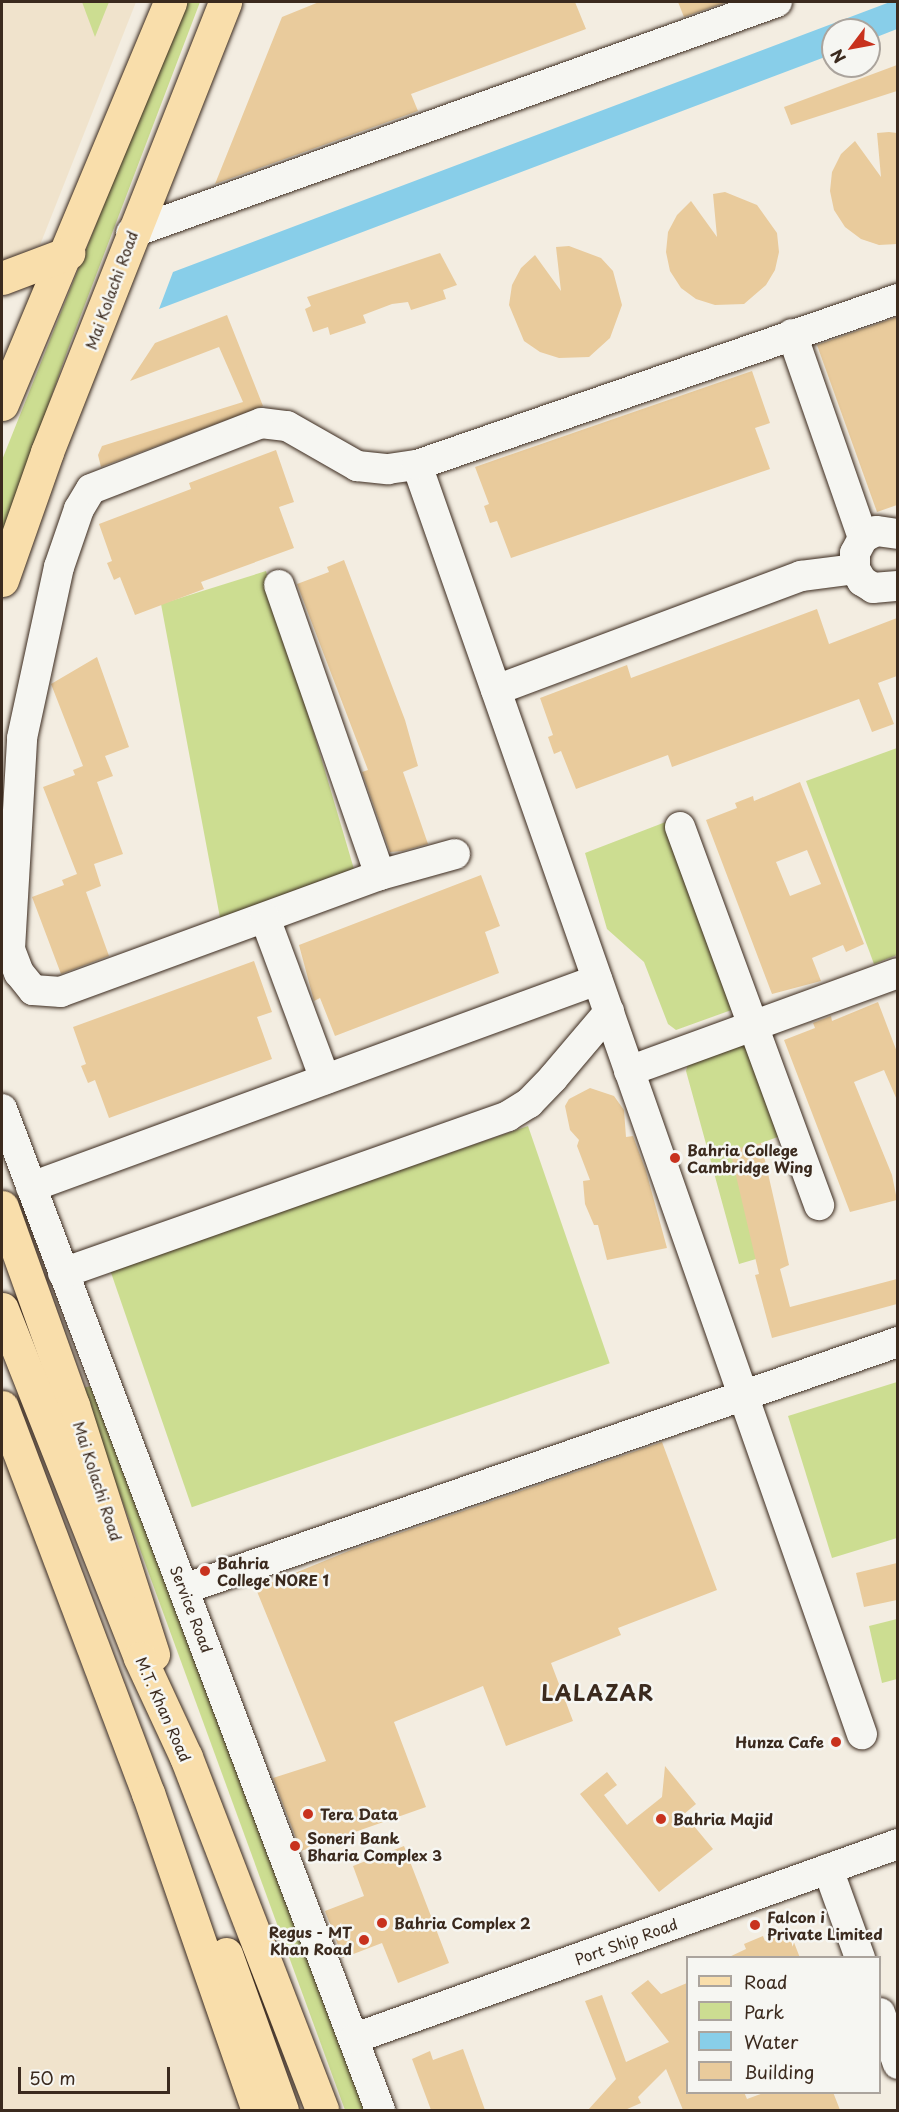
<!DOCTYPE html>
<html>
<head>
<meta charset="utf-8">
<style>
	body { margin:0 }
	#map { position:relative; width:899px; height:2112px; overflow:hidden; background:#f3ede1; font-family:"Playpen Sans",sans-serif }
	div>[style] { position:absolute }
	[style*='--x'] { left:calc(var(--x)*1px); top:calc(var(--y)*1px); width:calc(var(--w)*1px); rotate:calc(var(--a)*1deg) }
	.built>* { inset:0; background:#f0e3cc }
	.green>* { inset:0; background:#ccdd91; transform-origin:0 0 }
	.water>* { inset:0; background:#88cee9 }
	.building>* { inset:0; background:#e9cb9c }
	.roads { filter:drop-shadow(0 0 2px #3b2a1e) drop-shadow(0 0 2px #3b2a1e) }
	.minor>* { height:30px; margin:-15px; padding:0 15px; transform-origin:15px; border-radius:15px; background:#f6f6f2 }
	.major>* { height:33px; margin:-16.5px; padding:0 16.5px; transform-origin:16.5px; border-radius:16.5px; background:#f9deab }
	.highway>* { height:33px; margin:-16.5px; padding:0 16.5px; transform-origin:16.5px; border-radius:16.5px; background:#f9deab }
	.dots>* { width:16px; height:16px; translate:-50% -50%; box-sizing:border-box; border:3px solid #f6f6f2; border-radius:50% }
	span { translate:-50% -50%; white-space:nowrap; text-align:center; line-height:1.15; -webkit-text-stroke:5px #f6f6f2; paint-order:stroke }
	.street-label { font-size:15px; color:#3b2a1e }
	.poi-label { font-size:15px; color:#3b2a1e; font-weight:700 }
	.left { translate:0 -50%; text-align:left }
	.right { translate:-100% -50%; text-align:right }
	.district-label { font-size:21px; color:#3b2a1e; font-weight:700; letter-spacing:1.5px }
	.frame { position:absolute; inset:0; border:3px solid #3b2a1e; pointer-events:none }
	.legend { position:absolute; left:686px; top:1956px; width:195px; height:138px; box-sizing:border-box; background:#f6f6f2; border:2px solid #aba49d; margin:0; padding:8px 10px; list-style:none; font-size:18px; color:#3b2a1e }
	.legend li { display:flex; align-items:center; gap:12px; height:30px }
	.legend b { width:30px; border:2px solid #aba49d }
	.north { position:absolute; left:821px; top:18px; width:60px; height:60px; box-sizing:border-box; background:#f6f6f2; border:2px solid #aba49d; border-radius:50%; rotate:238deg; font-size:16px; font-weight:700; line-height:24px; text-align:center; color:#3b2a1e }
	.north::after { content:''; display:block; margin:auto; width:21px; height:27px; background:#c8321e; clip-path:polygon(50% 0,100% 100%,50% 72%,0 100%) }
	.scale { position:absolute; left:18px; top:2067px; width:152px; height:27px; box-sizing:border-box; border:3px solid #3b2a1e; border-top:0; padding-left:8px; font-size:18px; line-height:21px; white-space:nowrap; color:#3b2a1e; -webkit-text-stroke:4px #f6f6f2; paint-order:stroke }
</style>
</head>
<body>
<div id="map">
	<div class="built">
		<i style="clip-path:polygon(2px 2px,136px 2px,40px 245px,2px 261px)"></i>
		<i style="clip-path:polygon(2px 1453px,144px 1835px,241px 2110px,2px 2110px)"></i>
	</div>
	<div class="green">
		<i style="clip-path:polygon(82px 2px,109px 2px,95px 37px)"></i>
		<i style="clip-path:polygon(185px 2px,200px 2px,68px 349px,2px 538px,2px 460px)"></i>
		<i style="clip-path:polygon(266px 571px,356px 876px,221px 923px,161px 604px)"></i>
		<i style="clip-path:polygon(897px 748px,897px 955px,874px 964px,806px 781px)"></i>
		<i style="clip-path:polygon(676px 818px,737px 1008px,676px 1030px,668px 1024px,644px 962px,607px 929px,585px 853px)"></i>
		<i style="clip-path:polygon(744px 1036px,783px 1135px,761px 1143px,756px 1259px,739px 1264px,686px 1071px,688px 1064px)"></i>
		<i style="left:528px;top:1126px;width:251px;height:442px;rotate:71deg"></i>
		<i style="clip-path:polygon(897px 1382px,897px 1538px,832px 1558px,788px 1416px)"></i>
		<i style="clip-path:polygon(98px 1385px,367px 2110px,345px 2110px,81px 1388px)"></i>
		<i style="clip-path:polygon(897px 1619px,897px 1679px,882px 1683px,869px 1626px)"></i>
	</div>
	<div class="water">
		<i style="clip-path:polygon(890px 2px,897px 2px,897px 29px,869px 40px,869px 30px,833px 30px,833px 54px,159px 309px,173px 272px)"></i>
	</div>
	<div class="building">
		<i style="clip-path:polygon(319px 2px,575px 2px,586px 29px,411px 94px,418px 111px,215px 184px,282px 17px)"></i>
		<i style="clip-path:polygon(678px 2px,727px 2px,684px 17px)"></i>
		<i style="clip-path:polygon(897px 65px,897px 91px,791px 125px,784px 107px)"></i>
		<i style="clip-path:polygon(889px 132px,897px 133px,897px 244px,879px 245px,861px 239px,845px 227px,834px 210px,830px 191px,832px 172px,841px 154px,855px 141px,881px 177px,877px 133px)"></i>
		<i style="clip-path:polygon(725px 192px,757px 205px,777px 233px,779px 252px,775px 270px,766px 285px,744px 304px,715px 305px,696px 299px,681px 288px,670px 271px,666px 252px,668px 232px,677px 215px,691px 201px,717px 237px,713px 194px)"></i>
		<i style="clip-path:polygon(569px 246px,601px 258px,613px 271px,622px 305px,610px 338px,589px 357px,559px 358px,540px 352px,524px 341px,509px 305px,512px 285px,521px 268px,535px 255px,561px 291px,556px 247px)"></i>
		<i style="clip-path:polygon(440px 253px,457px 285px,443px 290px,446px 299px,411px 310px,408px 302px,392px 304px,363px 315px,366px 323px,330px 335px,328px 327px,313px 332px,305px 309px,311px 306px,307px 297px)"></i>
		<i style="clip-path:polygon(227px 315px,263px 406px,101px 467px,98px 455px,102px 446px,243px 402px,219px 347px,130px 381px,155px 343px)"></i>
		<i style="clip-path:polygon(897px 317px,897px 505px,877px 512px,817px 345px)"></i>
		<i style="clip-path:polygon(752px 371px,770px 423px,755px 428px,770px 469px,511px 558px,497px 521px,490px 523px,484px 506px,489px 504px,475px 467px)"></i>
		<i style="clip-path:polygon(276px 450px,294px 502px,279px 507px,294px 548px,201px 582px,204px 589px,135px 615px,120px 577px,114px 580px,107px 563px,112px 561px,99px 524px,191px 489px,189px 483px)"></i>
		<i style="clip-path:polygon(344px 560px,405px 720px,418px 766px,403px 772px,428px 844px,403px 851px,390px 852px,362px 772px,368px 770px,297px 584px,329px 572px,327px 567px)"></i>
		<i style="clip-path:polygon(817px 609px,829px 644px,897px 618px,897px 676px,878px 683px,894px 724px,872px 732px,859px 699px,672px 767px,668px 755px,576px 789px,561px 751px,554px 754px,548px 737px,553px 735px,540px 698px,627px 665px,631px 678px)"></i>
		<i style="clip-path:polygon(97px 657px,129px 747px,105px 756px,113px 776px,97px 782px,123px 854px,94px 864px,101px 886px,86px 892px,109px 956px,61px 974px,32px 897px,64px 885px,62px 880px,77px 874px,43px 787px,75px 775px,73px 770px,83px 766px,51px 684px)"></i>
		<i style="clip-path:polygon(evenodd,800px 782px,864px 944px,846px 952px,843px 945px,812px 958px,821px 981px,772px 994px,706px 820px,737px 808px,735px 803px,753px 796px,754px 801px,800px 782px,807px 850px,821px 884px,790px 896px,776px 862px,807px 850px)"></i>
		<i style="clip-path:polygon(481px 875px,500px 926px,485px 932px,499px 973px,335px 1036px,320px 998px,314px 1001px,299px 945px)"></i>
		<i style="clip-path:polygon(254px 961px,272px 1012px,257px 1017px,272px 1059px,109px 1118px,95px 1080px,88px 1083px,81px 1066px,86px 1064px,73px 1027px)"></i>
		<i style="clip-path:polygon(878px 1002px,897px 1052px,897px 1100px,884px 1070px,854px 1082px,892px 1175px,897px 1200px,850px 1212px,784px 1040px,815px 1028px,813px 1023px,831px 1016px,832px 1021px)"></i>
		<i style="clip-path:polygon(590px 1088px,614px 1096px,624px 1110px,626px 1137px,633px 1136px,646px 1171px,667px 1248px,607px 1260px,598px 1225px,594px 1225px,585px 1204px,583px 1181px,590px 1180px,577px 1146px,579px 1140px,570px 1130px,565px 1106px,569px 1099px)"></i>
		<i style="clip-path:polygon(761px 1143px,789px 1265px,780px 1269px,790px 1307px,897px 1279px,897px 1304px,772px 1338px,755px 1275px,759px 1274px,730px 1150px)"></i>
		<i style="clip-path:polygon(662px 1442px,717px 1590px,618px 1628px,621px 1635px,551px 1663px,573px 1721px,506px 1746px,483px 1686px,394px 1722px,426px 1807px,301px 1851px,273px 1778px,326px 1761px,256px 1589px,351px 1550px)"></i>
		<i style="clip-path:polygon(897px 1563px,897px 1600px,864px 1607px,856px 1573px)"></i>
		<i style="clip-path:polygon(665px 1766px,696px 1804px,684px 1814px,713px 1849px,659px 1892px,580px 1794px,607px 1772px,617px 1785px,604px 1795px,627px 1825px,662px 1797px)"></i>
		<i style="clip-path:polygon(404px 1846px,449px 1963px,398px 1983px,382px 1943px,343px 1958px,325px 1911px,364px 1896px,353px 1866px)"></i>
		<i style="clip-path:polygon(790px 1932px,800px 1958px,727px 1958px,746px 1949px,744px 1944px,763px 1936px,765px 1941px)"></i>
		<i style="clip-path:polygon(648px 1980px,661px 1994px,687px 1983px,687px 2092px,744px 2092px,747px 2099px,766px 2092px,833px 2092px,840px 2110px,683px 2110px,666px 2069px,638px 2097px,641px 2103px,625px 2110px,588px 2110px,616px 2079px,585px 2001px,602px 1995px,626px 2062px,669px 2042px,631px 1993px)"></i>
		<i style="clip-path:polygon(463px 2049px,485px 2110px,431px 2110px,412px 2059px,430px 2051px,433px 2060px)"></i>
	</div>
	<div class="roads">
		<div class="minor">
			<i style="--x:131;--y:233;--w:686;--a:-19.68"></i>
			<i style="--x:792;--y:334;--w:216;--a:70.8"></i>
			<i style="--x:417;--y:465;--w:1345;--a:70.68"></i>
			<i style="--x:898;--y:534;--w:22;--a:-172"></i>
			<i style="--x:876;--y:531;--w:15;--a:152"></i>
			<i style="--x:863;--y:538;--w:17;--a:118"></i>
			<i style="--x:855;--y:553;--w:16;--a:90"></i>
			<i style="--x:855;--y:569;--w:14;--a:60"></i>
			<i style="--x:862;--y:581;--w:13;--a:32"></i>
			<i style="--x:873;--y:588;--w:25;--a:-5"></i>
			<i style="--x:279;--y:585;--w:307;--a:70.8"></i>
			<i style="--x:496;--y:690;--w:326;--a:-20.5"></i>
			<i style="--x:801;--y:576;--w:54;--a:-7.4"></i>
			<i style="--x:680;--y:827;--w:403;--a:69.8"></i>
			<i style="--x:455;--y:854;--w:78;--a:164.4"></i>
			<i style="--x:380;--y:875;--w:340;--a:159.9"></i>
			<i style="--x:61;--y:992;--w:28;--a:-176"></i>
			<i style="--x:33;--y:990;--w:22;--a:-129"></i>
			<i style="--x:19;--y:973;--w:26;--a:-111"></i>
			<i style="--x:10;--y:949;--w:211;--a:-86.7"></i>
			<i style="--x:22;--y:738;--w:175;--a:-77.8"></i>
			<i style="--x:59;--y:567;--w:61;--a:-71"></i>
			<i style="--x:79;--y:509;--w:23;--a:-59"></i>
			<i style="--x:91;--y:489;--w:182;--a:-21.2"></i>
			<i style="--x:261;--y:423;--w:26;--a:7"></i>
			<i style="--x:287;--y:426;--w:81;--a:29.7"></i>
			<i style="--x:357;--y:466;--w:31;--a:6"></i>
			<i style="--x:388;--y:469;--w:29;--a:-8"></i>
			<i style="--x:417;--y:465;--w:509;--a:-19.04"></i>
			<i style="--x:265;--y:918;--w:172;--a:69.6"></i>
			<i style="--x:629;--y:1071;--w:286;--a:-20"></i>
			<i style="--x:2;--y:1109;--w:1070;--a:69.31"></i>
			<i style="--x:31;--y:1187;--w:603;--a:-20.09"></i>
			<i style="--x:63;--y:1273;--w:472;--a:-19.4"></i>
			<i style="--x:508;--y:1116;--w:25;--a:-32"></i>
			<i style="--x:529;--y:1103;--w:35;--a:-46"></i>
			<i style="--x:553;--y:1078;--w:87;--a:-49.7"></i>
			<i style="--x:184;--y:1589;--w:756;--a:-19.08"></i>
			<i style="--x:828;--y:1869;--w:95;--a:70.2"></i>
			<i style="--x:880;--y:2013;--w:54;--a:70.6"></i>
			<i style="--x:355;--y:2038;--w:577;--a:-19.66"></i>
		</div>
		<div class="major">
			<i style="--x:2;--y:404;--w:436;--a:-67.3"></i>
			<i style="--x:2;--y:580;--w:136;--a:-70.6"></i>
			<i style="--x:47;--y:452;--w:484;--a:-68.4"></i>
			<i style="--x:2;--y:1207;--w:210;--a:70.3"></i>
			<i style="--x:73;--y:1405;--w:262;--a:72.2"></i>
		</div>
		<div class="highway">
			<i style="--x:2;--y:278;--w:71;--a:-20.7"></i>
			<i style="--x:2;--y:1309;--w:375;--a:68.4"></i>
			<i style="--x:140;--y:1658;--w:109;--a:65.1"></i>
			<i style="--x:186;--y:1757;--w:378;--a:68.9"></i>
			<i style="--x:2;--y:1407;--w:413;--a:69.3"></i>
			<i style="--x:148;--y:1793;--w:336;--a:70.9"></i>
			<i style="--x:226;--y:1954;--w:166;--a:70.3"></i>
		</div>
	</div>
	<div class="dots">
		<i style="left:675px;top:1158px;background:#c8321e"></i>
		<i style="left:205px;top:1571px;background:#c8321e"></i>
		<i style="left:836px;top:1742px;background:#c8321e"></i>
		<i style="left:308px;top:1814px;background:#c8321e"></i>
		<i style="left:661px;top:1819px;background:#c8321e"></i>
		<i style="left:295px;top:1846px;background:#c8321e"></i>
		<i style="left:382px;top:1923px;background:#c8321e"></i>
		<i style="left:755px;top:1925px;background:#c8321e"></i>
		<i style="left:364px;top:1940px;background:#c8321e"></i>
	</div>
	<div class="street-label">
		<span style="left:111px;top:290px;rotate:-70deg">Mai Kolachi Road</span>
		<span style="left:98px;top:1481px;rotate:72deg">Mai Kolachi Road</span>
		<span style="left:192px;top:1609px;rotate:69deg">Service Road</span>
		<span style="left:164px;top:1709px;rotate:66deg">M.T. Khan Road</span>
		<span style="left:626px;top:1941px;rotate:-20deg">Port Ship Road</span>
	</div>
	<div class="poi-label">
		<span class="left" style="left:687px;top:1158px">Bahria College<br>Cambridge Wing</span>
		<span class="left" style="left:217px;top:1571px">Bahria<br>College NORE 1</span>
		<span class="right" style="left:824px;top:1742px">Hunza Cafe</span>
		<span class="left" style="left:320px;top:1814px">Tera Data</span>
		<span class="left" style="left:673px;top:1819px">Bahria Majid</span>
		<span class="left" style="left:307px;top:1846px">Soneri Bank<br>Bharia Complex 3</span>
		<span class="left" style="left:767px;top:1925px">Falcon i<br>Private Limited</span>
		<span class="left" style="left:394px;top:1923px">Bahria Complex 2</span>
		<span class="right" style="left:352px;top:1940px">Regus - MT<br>Khan Road</span>
	</div>
	<div class="district-label">
		<span style="left:598px;top:1692px">LALAZAR</span>
	</div>
	<div class="frame"></div>
	<ul class="legend">
	<li><b style="height:8px;background:#f9deab"></b>Road</li>
	<li><b style="height:16px;background:#ccdd91"></b>Park</li>
	<li><b style="height:16px;background:#88cee9"></b>Water</li>
	<li><b style="height:16px;background:#e9cb9c"></b>Building</li>
	</ul>
	<div class="north">N</div>
	<div class="scale">50 m</div>
</div>
</body>
</html>
